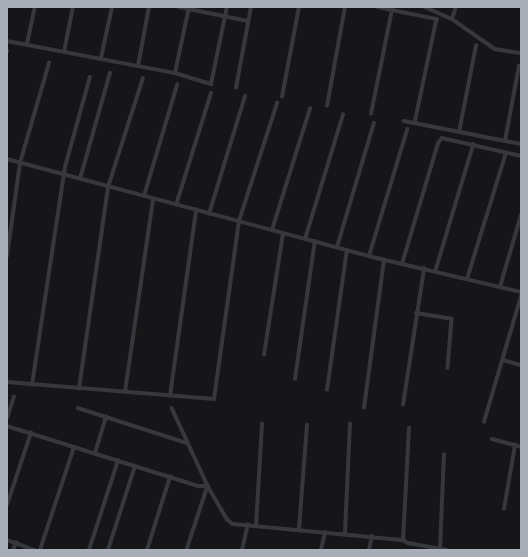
<!DOCTYPE html>
<html>
<head>
<meta charset="utf-8">
<style>
	body { margin:0 }
	#map { position:relative; width:528px; height:557px; overflow:hidden; background:#161618; font-family:Manrope,sans-serif }
	div>[style] { position:absolute }
	[style*='--x'] { left:calc(var(--x)*1px); top:calc(var(--y)*1px); width:calc(var(--w)*1px); rotate:calc(var(--a)*1deg) }
	.street>* { height:3.5px; margin:-1.75px; padding:0 1.75px; transform-origin:1.75px; border-radius:1.75px; background:#37383d }
	span { translate:-50% -50%; white-space:nowrap; text-align:center; line-height:1.15; -webkit-text-stroke:3.5px #111113; paint-order:stroke }
	.frame { position:absolute; inset:0; border:8px solid #a8adb8; pointer-events:none }
</style>
</head>
<body>
<div id="map">
	<div class="street">
		<i style="--x:179;--y:7;--w:70;--a:11.5"></i>
		<i style="--x:378;--y:7;--w:14;--a:12"></i>
		<i style="--x:425;--y:7;--w:30;--a:24"></i>
		<i style="--x:452;--y:19;--w:52;--a:34.9"></i>
		<i style="--x:495;--y:49;--w:26;--a:9"></i>
		<i style="--x:452;--y:19;--w:13;--a:-72"></i>
		<i style="--x:7;--y:41;--w:171;--a:10.8"></i>
		<i style="--x:175;--y:73;--w:38;--a:17"></i>
		<i style="--x:211;--y:84;--w:79;--a:-78.3"></i>
		<i style="--x:27;--y:44;--w:38;--a:-78"></i>
		<i style="--x:7;--y:52;--w:1;--a:-90"></i>
		<i style="--x:64;--y:52;--w:46;--a:-78.7"></i>
		<i style="--x:101;--y:58;--w:52;--a:-77.8"></i>
		<i style="--x:138;--y:66;--w:60;--a:-79.4"></i>
		<i style="--x:175;--y:73;--w:67;--a:-78"></i>
		<i style="--x:236;--y:88;--w:82;--a:-79.5"></i>
		<i style="--x:282;--y:97;--w:92;--a:-79.3"></i>
		<i style="--x:327;--y:106;--w:101;--a:-79.7"></i>
		<i style="--x:371;--y:114;--w:106;--a:-78.6"></i>
		<i style="--x:392;--y:10;--w:46;--a:11.3"></i>
		<i style="--x:437;--y:19;--w:106;--a:101.9"></i>
		<i style="--x:404;--y:121;--w:119;--a:11.1"></i>
		<i style="--x:459;--y:132;--w:88;--a:-78.8"></i>
		<i style="--x:505;--y:141;--w:76;--a:-79.4"></i>
		<i style="--x:7;--y:159;--w:383;--a:15"></i>
		<i style="--x:377;--y:258;--w:148;--a:13.3"></i>
		<i style="--x:80;--y:179;--w:110;--a:-74.2"></i>
		<i style="--x:144;--y:196;--w:116;--a:-73.4"></i>
		<i style="--x:176;--y:205;--w:117;--a:-72.6"></i>
		<i style="--x:209;--y:214;--w:123;--a:-73"></i>
		<i style="--x:272;--y:230;--w:127;--a:-72.6"></i>
		<i style="--x:305;--y:239;--w:130;--a:-73"></i>
		<i style="--x:337;--y:247;--w:129;--a:-73.4"></i>
		<i style="--x:7;--y:256;--w:94;--a:-82"></i>
		<i style="--x:20;--y:163;--w:104;--a:-73.8"></i>
		<i style="--x:369;--y:256;--w:132;--a:-73.2"></i>
		<i style="--x:402;--y:264;--w:126;--a:-73.4"></i>
		<i style="--x:438;--y:143;--w:6;--a:-51"></i>
		<i style="--x:442;--y:138;--w:81;--a:12.8"></i>
		<i style="--x:435;--y:272;--w:133;--a:-73.3"></i>
		<i style="--x:467;--y:279;--w:132;--a:-72.8"></i>
		<i style="--x:500;--y:287;--w:75;--a:-73.7"></i>
		<i style="--x:416;--y:313;--w:36;--a:9"></i>
		<i style="--x:452;--y:319;--w:49;--a:94.7"></i>
		<i style="--x:264;--y:355;--w:123;--a:-81.1"></i>
		<i style="--x:503;--y:360;--w:19;--a:16"></i>
		<i style="--x:295;--y:379;--w:139;--a:-81.8"></i>
		<i style="--x:7;--y:382;--w:208;--a:4.7"></i>
		<i style="--x:214;--y:399;--w:180;--a:-82"></i>
		<i style="--x:239;--y:221;--w:124;--a:-72.1"></i>
		<i style="--x:32;--y:385;--w:220;--a:-81.4"></i>
		<i style="--x:65;--y:167;--w:93;--a:-74.5"></i>
		<i style="--x:79;--y:389;--w:204;--a:-81.8"></i>
		<i style="--x:108;--y:187;--w:114;--a:-72.2"></i>
		<i style="--x:327;--y:390;--w:141;--a:-81.9"></i>
		<i style="--x:125;--y:392;--w:195;--a:-81.7"></i>
		<i style="--x:170;--y:396;--w:188;--a:-82"></i>
		<i style="--x:403;--y:405;--w:138;--a:-81.2"></i>
		<i style="--x:78;--y:408;--w:114;--a:17.8"></i>
		<i style="--x:172;--y:408;--w:86;--a:65.2"></i>
		<i style="--x:208;--y:486;--w:67;--a:108.2"></i>
		<i style="--x:364;--y:408;--w:149;--a:-82.3"></i>
		<i style="--x:7;--y:418;--w:22;--a:-72"></i>
		<i style="--x:484;--y:422;--w:131;--a:-73.6"></i>
		<i style="--x:7;--y:426;--w:201;--a:17.4"></i>
		<i style="--x:199;--y:486;--w:9;--a:0"></i>
		<i style="--x:208;--y:486;--w:39;--a:60"></i>
		<i style="--x:228;--y:520;--w:6;--a:39"></i>
		<i style="--x:233;--y:524;--w:171;--a:5.4"></i>
		<i style="--x:403;--y:540;--w:6;--a:31"></i>
		<i style="--x:408;--y:543;--w:39;--a:10"></i>
		<i style="--x:492;--y:439;--w:30;--a:15"></i>
		<i style="--x:95;--y:453;--w:38;--a:-73"></i>
		<i style="--x:7;--y:505;--w:76;--a:-71.6"></i>
		<i style="--x:504;--y:509;--w:65;--a:-80.2"></i>
		<i style="--x:256;--y:526;--w:102;--a:-86.6"></i>
		<i style="--x:299;--y:529;--w:104;--a:-85.6"></i>
		<i style="--x:345;--y:533;--w:109;--a:-87.4"></i>
		<i style="--x:7;--y:540;--w:30;--a:20"></i>
		<i style="--x:403;--y:540;--w:112;--a:-86.9"></i>
		<i style="--x:440;--y:549;--w:94;--a:-87.6"></i>
		<i style="--x:13;--y:550;--w:8;--a:-67"></i>
		<i style="--x:40;--y:550;--w:108;--a:-71.7"></i>
		<i style="--x:89;--y:550;--w:94;--a:-72"></i>
		<i style="--x:108;--y:550;--w:88;--a:-72.2"></i>
		<i style="--x:147;--y:550;--w:77;--a:-72.5"></i>
		<i style="--x:242;--y:550;--w:26;--a:-77"></i>
		<i style="--x:321;--y:550;--w:18;--a:-77"></i>
		<i style="--x:369;--y:550;--w:14;--a:-78"></i>
	</div>
	<div class="frame"></div>
</div>
</body>
</html>
